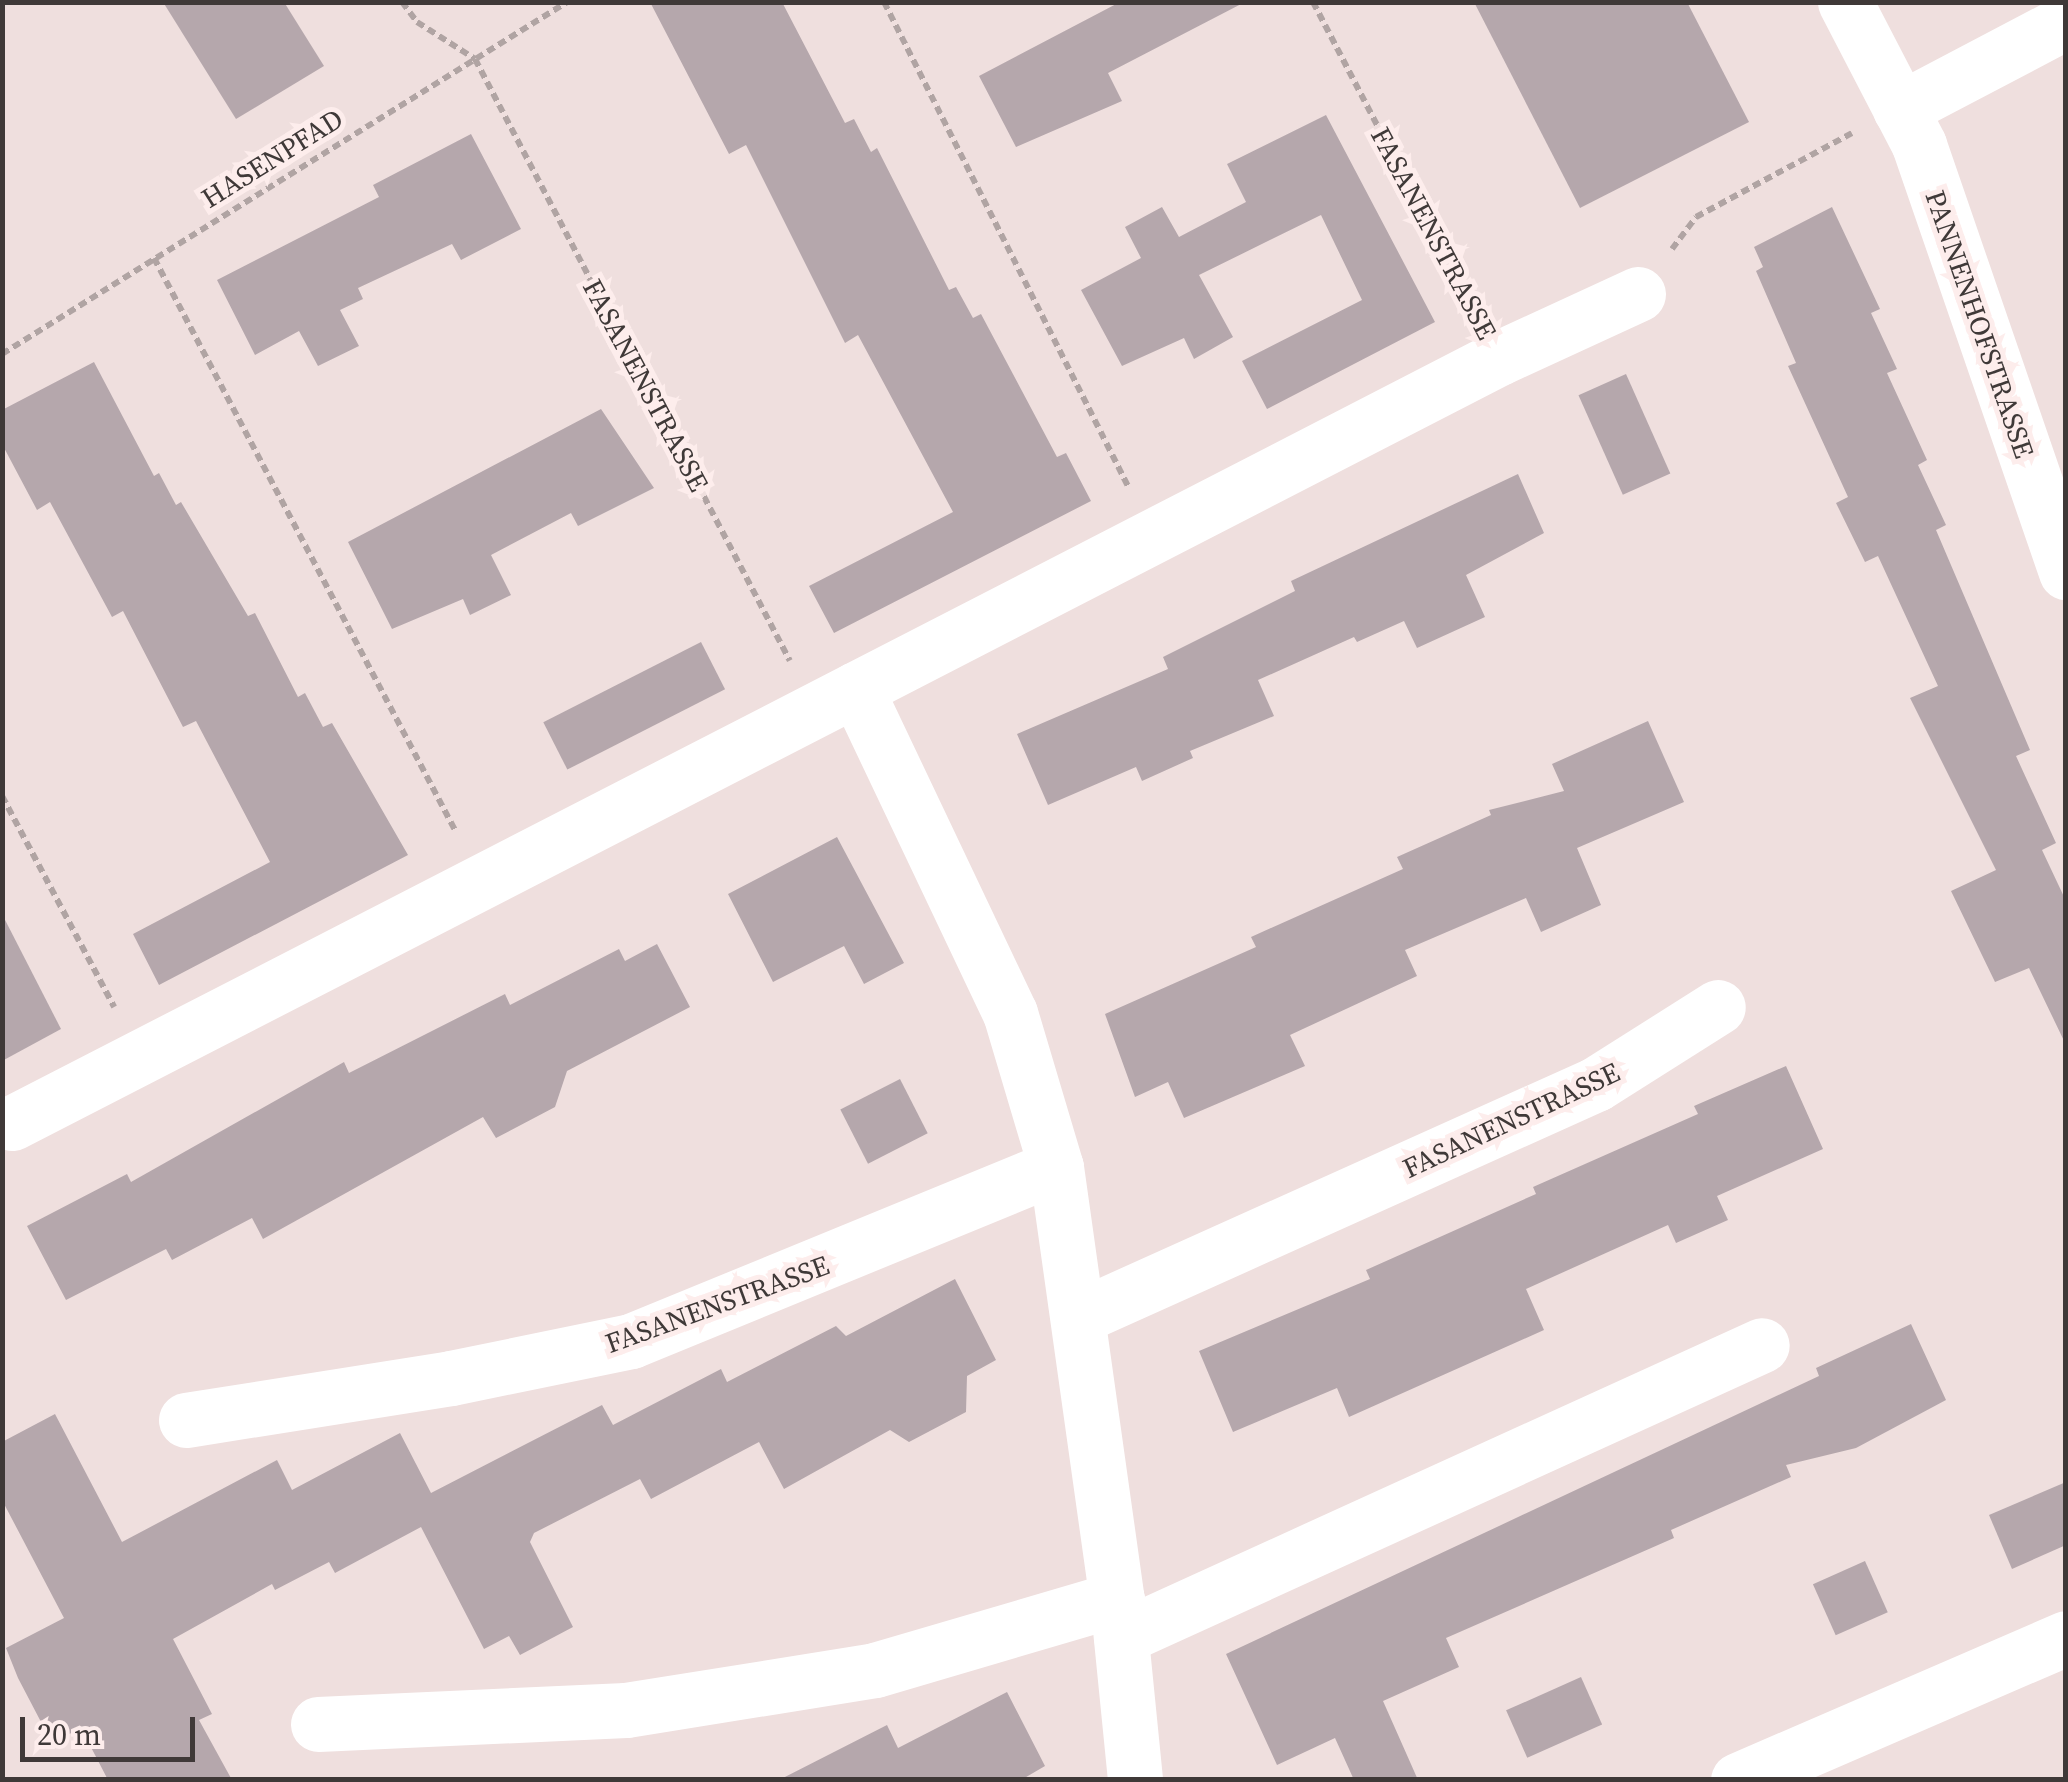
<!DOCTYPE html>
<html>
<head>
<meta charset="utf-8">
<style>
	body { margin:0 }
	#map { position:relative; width:2068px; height:1782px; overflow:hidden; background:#efdfde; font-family:"Source Serif 4",serif }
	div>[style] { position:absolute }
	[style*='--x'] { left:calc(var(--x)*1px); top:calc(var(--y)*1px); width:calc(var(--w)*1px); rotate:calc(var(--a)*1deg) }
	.building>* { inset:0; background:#b5a7ac; transform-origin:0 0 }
	.path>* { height:6px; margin-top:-3px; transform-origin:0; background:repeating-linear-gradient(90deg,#b0a4a3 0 8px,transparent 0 13px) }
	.minor>* { height:55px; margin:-27.5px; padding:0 27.5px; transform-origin:27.5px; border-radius:27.5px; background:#fff }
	span { translate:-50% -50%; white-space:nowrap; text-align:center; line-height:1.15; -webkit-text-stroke:10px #fdedec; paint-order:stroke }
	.street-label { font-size:28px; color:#3f3938 }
	.frame { position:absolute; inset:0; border:5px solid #3f3938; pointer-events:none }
	.scale { position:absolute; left:20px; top:1717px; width:175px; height:45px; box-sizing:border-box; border:5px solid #3f3938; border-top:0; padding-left:12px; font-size:30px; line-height:35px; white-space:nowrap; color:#3f3938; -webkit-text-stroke:8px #fdedec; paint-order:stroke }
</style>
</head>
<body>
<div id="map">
	<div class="building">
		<i style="clip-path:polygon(163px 2px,284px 2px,324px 66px,236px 119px)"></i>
		<i style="clip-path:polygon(650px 2px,782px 2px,845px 123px,854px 119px,871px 152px,877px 148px,949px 290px,956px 287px,973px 318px,981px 314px,1057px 457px,1066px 453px,1091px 501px,834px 633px,809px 586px,953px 512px,858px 335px,845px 343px,746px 145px,729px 154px)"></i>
		<i style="clip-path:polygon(1120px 2px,1245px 2px,1108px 73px,1122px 101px,1016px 147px,979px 76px)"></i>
		<i style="clip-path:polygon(1474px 2px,1687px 2px,1749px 122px,1580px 208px)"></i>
		<i style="clip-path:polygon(1326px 115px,1435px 322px,1267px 409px,1242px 361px,1362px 300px,1321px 215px,1199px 275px,1233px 337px,1194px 359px,1184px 338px,1122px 366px,1081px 290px,1141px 258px,1125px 227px,1162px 207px,1179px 237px,1246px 202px,1227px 164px)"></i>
		<i style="clip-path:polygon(471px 134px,521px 229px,461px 260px,452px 244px,358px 288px,363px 299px,340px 310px,359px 346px,318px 366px,299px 331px,255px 355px,217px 280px,379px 197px,373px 185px)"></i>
		<i style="clip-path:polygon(1832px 207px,1880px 309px,1871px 313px,1897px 369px,1887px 373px,1927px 460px,1918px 465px,1946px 525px,1936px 530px,2030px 750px,2016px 756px,2056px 843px,2042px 850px,2066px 901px,2066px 1045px,2029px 968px,1995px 982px,1951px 891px,1996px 870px,1910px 698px,1938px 686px,1878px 556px,1865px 562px,1836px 503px,1848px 497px,1788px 366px,1796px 363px,1756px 271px,1763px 267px,1754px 247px)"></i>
		<i style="clip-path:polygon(94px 362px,154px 476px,159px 473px,176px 505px,181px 502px,248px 616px,255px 613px,298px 697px,305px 693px,323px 727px,332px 723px,408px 855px,159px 985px,133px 934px,270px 862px,196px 721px,183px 727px,123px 611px,112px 617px,50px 502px,37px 510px,2px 444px,2px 410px)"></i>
		<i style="left:1626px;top:374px;width:109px;height:52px;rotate:66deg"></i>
		<i style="clip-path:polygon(601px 409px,654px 488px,578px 526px,571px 513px,491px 555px,511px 595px,470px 615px,463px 599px,392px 629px,348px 542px)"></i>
		<i style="clip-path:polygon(1518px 474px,1544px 533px,1466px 575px,1485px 617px,1417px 648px,1404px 621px,1357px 642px,1354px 637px,1258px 680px,1274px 716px,1190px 751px,1193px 758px,1142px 781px,1136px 767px,1048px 805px,1017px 734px,1168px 669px,1163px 657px,1295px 591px,1291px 581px)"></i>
		<i style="left:701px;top:642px;width:53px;height:177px;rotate:63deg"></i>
		<i style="clip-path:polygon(1648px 721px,1684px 802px,1577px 848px,1601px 905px,1541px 932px,1526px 898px,1405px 950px,1417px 976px,1290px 1035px,1305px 1066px,1184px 1118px,1168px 1082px,1135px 1097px,1105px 1014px,1256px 947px,1251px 937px,1403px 869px,1397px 857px,1491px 815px,1489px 810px,1564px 791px,1552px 764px)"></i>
		<i style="clip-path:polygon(837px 837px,904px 963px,864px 984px,844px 946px,773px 982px,728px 894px)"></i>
		<i style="clip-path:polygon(2px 914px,61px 1029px,2px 1061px)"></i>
		<i style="clip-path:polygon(657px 944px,690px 1007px,567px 1071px,555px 1107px,496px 1138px,483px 1117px,263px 1239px,252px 1218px,172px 1260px,166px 1249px,66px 1300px,27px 1226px,127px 1174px,131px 1182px,344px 1062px,349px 1073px,505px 994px,510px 1005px,619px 949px,625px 961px)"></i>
		<i style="clip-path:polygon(1786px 1066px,1823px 1149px,1717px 1196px,1728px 1220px,1676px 1243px,1668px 1225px,1526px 1289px,1544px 1330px,1349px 1417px,1337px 1388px,1233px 1432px,1199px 1351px,1370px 1279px,1366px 1270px,1536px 1194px,1533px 1187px,1698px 1114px,1694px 1106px)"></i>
		<i style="left:900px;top:1079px;width:61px;height:67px;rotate:63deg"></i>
		<i style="clip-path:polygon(955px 1279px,996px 1360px,967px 1376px,966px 1412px,909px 1442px,890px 1430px,784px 1489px,759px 1442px,651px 1499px,640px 1479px,534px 1533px,530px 1542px,573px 1627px,520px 1655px,509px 1636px,484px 1649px,421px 1527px,335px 1573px,329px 1562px,275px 1590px,272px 1584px,173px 1639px,212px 1714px,199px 1720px,232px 1780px,108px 1780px,81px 1728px,52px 1743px,18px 1678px,6px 1648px,64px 1618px,2px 1500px,2px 1442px,55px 1414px,122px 1542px,277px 1460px,292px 1490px,400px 1433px,431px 1493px,602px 1405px,613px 1425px,721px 1369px,727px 1382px,836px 1326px,846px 1336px)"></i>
		<i style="clip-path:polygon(1911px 1324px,1946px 1400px,1856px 1448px,1786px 1465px,1791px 1477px,1671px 1530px,1674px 1538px,1446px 1638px,1459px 1667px,1383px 1701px,1418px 1780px,1354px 1780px,1335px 1738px,1277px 1765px,1226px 1654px,1819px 1376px,1816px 1368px)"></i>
		<i style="clip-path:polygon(2066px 1482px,2066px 1545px,2012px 1569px,1989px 1515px)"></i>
		<i style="left:1865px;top:1561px;width:56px;height:57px;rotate:66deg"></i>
		<i style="left:1581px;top:1677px;width:52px;height:82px;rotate:66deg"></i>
		<i style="clip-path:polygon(1007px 1692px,1045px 1766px,1021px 1780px,779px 1780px,887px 1725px,898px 1748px)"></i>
	</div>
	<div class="path">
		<i style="--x:402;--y:2;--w:25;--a:53"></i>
		<i style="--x:417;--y:22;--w:69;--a:32.5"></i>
		<i style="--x:475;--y:59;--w:679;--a:62.38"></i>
		<i style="--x:884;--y:2;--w:544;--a:63.25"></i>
		<i style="--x:1313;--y:2;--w:344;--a:62.5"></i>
		<i style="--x:1672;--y:249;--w:40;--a:-53"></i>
		<i style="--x:1696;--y:217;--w:177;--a:-28.3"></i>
		<i style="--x:154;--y:258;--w:649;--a:62.25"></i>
		<i style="--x:2;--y:354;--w:666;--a:-31.92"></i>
		<i style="--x:2;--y:796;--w:239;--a:62"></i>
	</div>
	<div class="minor">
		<i style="--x:1845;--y:2;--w:161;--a:62.6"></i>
		<i style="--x:1919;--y:145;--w:452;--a:71"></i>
		<i style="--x:1900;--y:109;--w:187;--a:-27.7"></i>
		<i style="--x:856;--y:689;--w:723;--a:-27.24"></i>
		<i style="--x:1499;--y:358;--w:153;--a:-24.7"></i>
		<i style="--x:12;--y:1123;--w:949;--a:-27.21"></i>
		<i style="--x:856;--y:689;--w:359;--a:64.6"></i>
		<i style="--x:1010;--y:1013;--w:161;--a:73.4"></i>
		<i style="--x:1056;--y:1167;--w:436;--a:82"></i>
		<i style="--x:1117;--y:1599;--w:182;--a:84.3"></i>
		<i style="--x:1078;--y:1317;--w:568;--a:-24.22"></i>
		<i style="--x:1596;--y:1084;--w:144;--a:-32.3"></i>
		<i style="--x:186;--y:1420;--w:268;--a:-9"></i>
		<i style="--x:451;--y:1378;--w:184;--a:-11.6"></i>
		<i style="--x:631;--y:1341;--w:459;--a:-22.3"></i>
		<i style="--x:1121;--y:1637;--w:704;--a:-24.49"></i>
		<i style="--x:318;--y:1724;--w:308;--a:-2.6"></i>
		<i style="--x:626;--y:1710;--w:252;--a:-9.1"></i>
		<i style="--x:875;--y:1670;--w:252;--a:-16.4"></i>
		<i style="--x:1738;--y:1780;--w:357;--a:-23.4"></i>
	</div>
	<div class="street-label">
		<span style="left:272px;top:158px;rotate:-32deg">HASENPFAD</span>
		<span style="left:1434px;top:233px;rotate:62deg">FASANENSTRASSE</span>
		<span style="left:1980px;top:324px;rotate:71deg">PANNENHOFSTRASSE</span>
		<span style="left:646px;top:385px;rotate:62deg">FASANENSTRASSE</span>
		<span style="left:1511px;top:1120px;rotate:-25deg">FASANENSTRASSE</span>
		<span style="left:717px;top:1304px;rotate:-20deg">FASANENSTRASSE</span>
	</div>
	<div class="frame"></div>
	<div class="scale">20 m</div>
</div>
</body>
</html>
